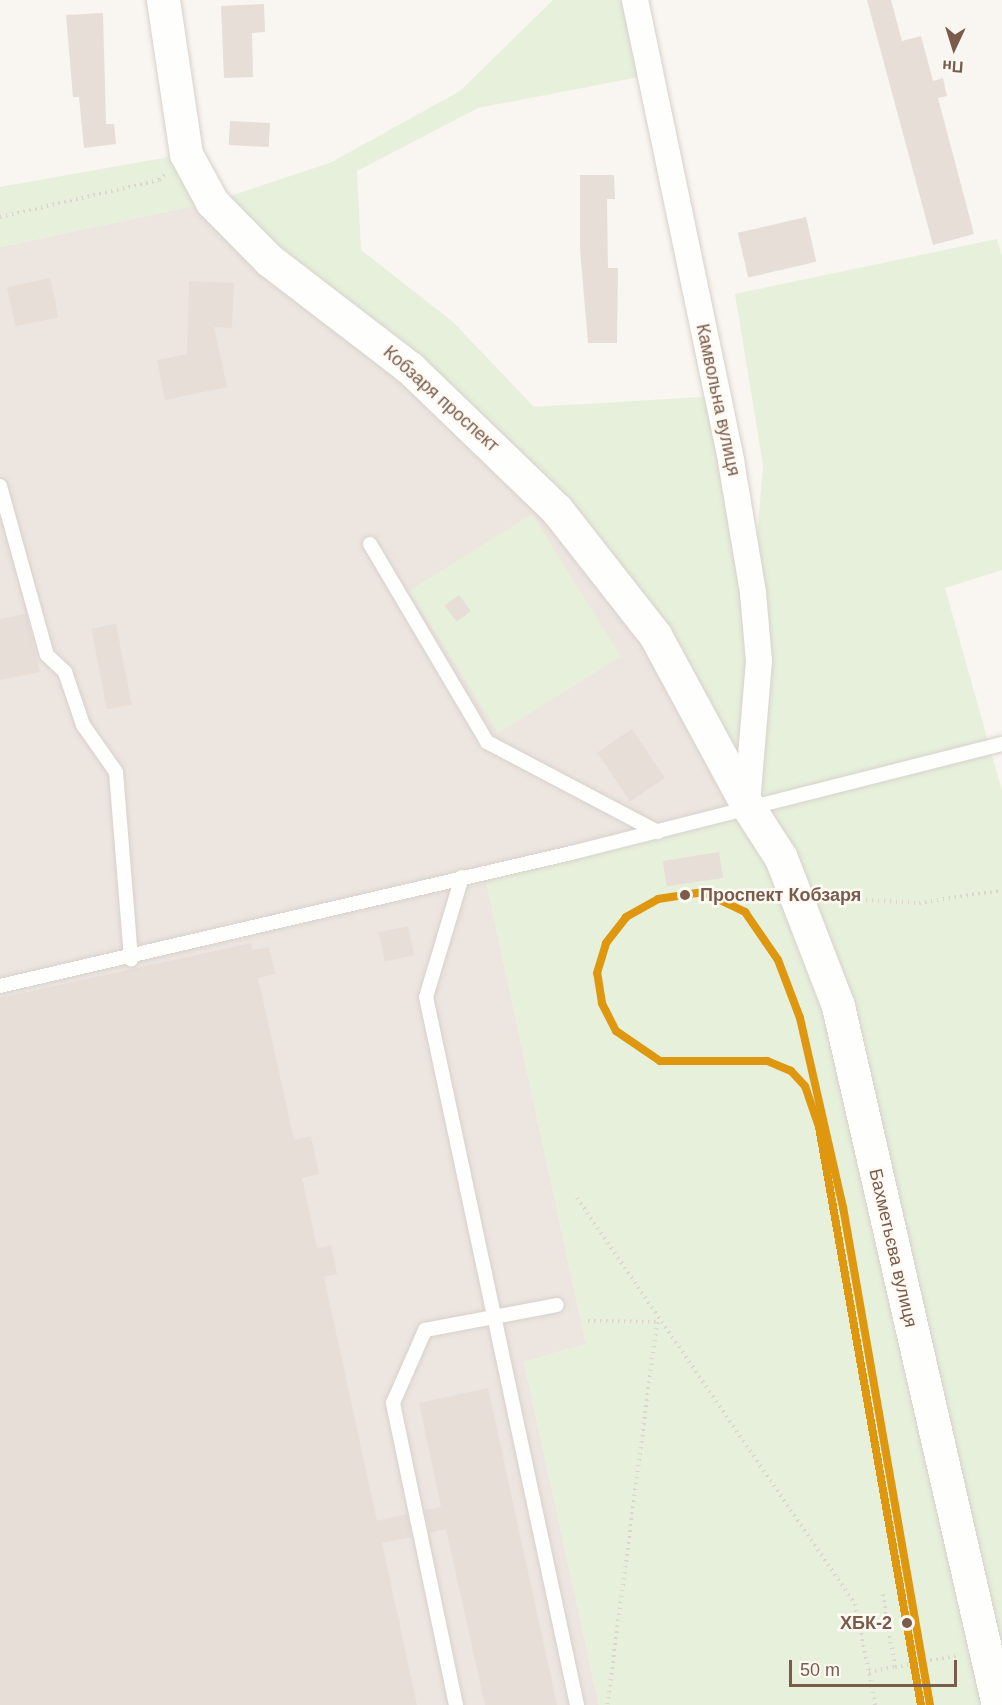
<!DOCTYPE html>
<html>
<head>
<meta charset="utf-8">
<style>
	body { margin:0 }
	#map { position:relative; width:1002px; height:1705px; overflow:hidden; background:#f9f5f0; font-family:Arial,sans-serif }
	div>[style] { position:absolute }
	[style*='--x'] { left:calc(var(--x)*1px); top:calc(var(--y)*1px); width:calc(var(--w)*1px); rotate:calc(var(--a)*1deg) }
	.industrial>* { inset:0; background:#ede5e0 }
	.green>* { inset:0; background:#e7f0db; transform-origin:0 0 }
	.building>* { inset:0; background:#e6ded7; transform-origin:0 0 }
	.path>* { height:4px; margin-top:-2px; transform-origin:0; background:repeating-linear-gradient(90deg,#dcd5d0 0 1.5px,transparent 0 6px) }
	.roads { filter:drop-shadow(0 0 2px #d7d1cb) drop-shadow(0 0 2px #d7d1cb) }
	.service>* { height:14px; margin:-7px; padding:0 7px; transform-origin:7px; border-radius:7px; background:#fefefd }
	.minor>* { height:26px; margin:-13px; padding:0 13px; transform-origin:13px; border-radius:13px; background:#fefefd }
	.secondary>* { height:33px; margin:-16.5px; padding:0 16.5px; transform-origin:16.5px; border-radius:16.5px; background:#fefefd }
	.tram-1>* { height:8px; margin:-4px; padding:0 4px; transform-origin:4px; border-radius:4px; background:#de970f }
	.dots>* { width:16px; height:16px; translate:-50% -50%; box-sizing:border-box; border:3px solid #fffaf3; border-radius:50% }
	span { translate:-50% -50%; white-space:nowrap; text-align:center; line-height:1.15; -webkit-text-stroke:5px #fffaf3; paint-order:stroke }
	.street-label { font-size:18px; color:#7a5c4d }
	.stop-label { font-size:18px; color:#7a5c4d; font-weight:700 }
	.left { translate:0 -50%; text-align:left }
	.right { translate:-100% -50%; text-align:right }
	.north { position:absolute; left:924px; top:18px; width:60px; height:60px; -webkit-text-stroke:4px #fffaf3; paint-order:stroke; rotate:184deg; font-size:16px; font-weight:700; line-height:24px; text-align:center; color:#7a5c4d }
	.north::after { content:''; display:block; margin:auto; width:21px; height:27px; background:#7a5c4d; clip-path:polygon(50% 0,100% 100%,50% 72%,0 100%) }
	.scale { position:absolute; left:789px; top:1660px; width:168px; height:27px; box-sizing:border-box; border:3px solid #7a5c4d; border-top:0; padding-left:8px; font-size:18px; line-height:21px; white-space:nowrap; color:#7a5c4d; -webkit-text-stroke:4px #fffaf3; paint-order:stroke }
</style>
</head>
<body>
<div id="map">
	<div class="industrial">
		<i style="clip-path:polygon(212px 202px,557px 510px,747px 805px,484px 872px,586px 1344px,524px 1362px,599px 1705px,0 1705px,0 247px)"></i>
	</div>
	<div class="green">
		<i style="clip-path:polygon(553px 0,635px 0,649px 75px,478px 108px,357px 171px,361px 250px,453px 322px,534px 407px,718px 396px,753px 590px,763px 465px,735px 294px,997px 239px,1002px 257px,1002px 570px,945px 588px,1002px 791px,1002px 1705px,599px 1705px,524px 1362px,586px 1344px,484px 872px,746px 806px,557px 510px,212px 202px,0 247px,0 187px,186px 154px,212px 202px,330px 163px,460px 91px)"></i>
		<i style="left:532px;top:514px;width:168px;height:145px;rotate:58deg"></i>
	</div>
	<div class="building">
		<i style="clip-path:polygon(867px 0,891px 0,902px 41px,921px 36px,933px 81px,943px 78px,947px 96px,938px 98px,974px 234px,933px 245px)"></i>
		<i style="clip-path:polygon(264px 4px,265px 32px,252px 33px,253px 77px,224px 78px,221px 6px)"></i>
		<i style="clip-path:polygon(103px 13px,106px 124px,114px 124px,116px 144px,84px 148px,79px 97px,73px 97px,66px 15px)"></i>
		<i style="left:230px;top:121px;width:40px;height:24px;rotate:3deg"></i>
		<i style="clip-path:polygon(580px 175px,614px 175px,615px 199px,607px 199px,608px 268px,618px 268px,617px 343px,588px 343px,580px 249px)"></i>
		<i style="left:806px;top:217px;width:46px;height:70px;rotate:77deg"></i>
		<i style="left:50px;top:278px;width:40px;height:44px;rotate:78deg"></i>
		<i style="clip-path:polygon(189px 281px,234px 283px,232px 328px,214px 327px,227px 387px,165px 400px,157px 360px,187px 354px)"></i>
		<i style="left:459px;top:595px;width:20px;height:18px;rotate:53deg"></i>
		<i style="clip-path:polygon(26px 614px,40px 672px,0 680px,0 619px)"></i>
		<i style="left:116px;top:624px;width:82px;height:25px;rotate:79deg"></i>
		<i style="left:632px;top:729px;width:59px;height:42px;rotate:56deg"></i>
		<i style="left:719px;top:852px;width:26px;height:57px;rotate:81deg"></i>
		<i style="left:408px;top:926px;width:30px;height:30px;rotate:78deg"></i>
		<i style="clip-path:polygon(251px 943px,252px 950px,269px 947px,275px 974px,258px 978px,294px 1140px,311px 1136px,319px 1174px,302px 1178px,317px 1248px,331px 1245px,337px 1274px,324px 1277px,377px 1521px,407px 1514px,412px 1537px,382px 1543px,417px 1705px,0 1705px,0 998px)"></i>
		<i style="clip-path:polygon(488px 1388px,557px 1705px,485px 1705px,446px 1529px,429px 1533px,425px 1510px,441px 1507px,419px 1403px)"></i>
	</div>
	<div class="path">
		<i style="--x:0;--y:217;--w:163;--a:-13.1"></i>
		<i style="--x:159;--y:180;--w:10;--a:-45"></i>
		<i style="--x:824;--y:898;--w:95;--a:3"></i>
		<i style="--x:919;--y:903;--w:84;--a:-8.9"></i>
		<i style="--x:577;--y:1198;--w:492;--a:55.6"></i>
		<i style="--x:855;--y:1604;--w:69;--a:78.4"></i>
		<i style="--x:588;--y:1321;--w:69;--a:0.8"></i>
		<i style="--x:657;--y:1322;--w:386;--a:97.4"></i>
		<i style="--x:895;--y:1667;--w:66;--a:-10.5"></i>
		<i style="--x:875;--y:1705;--w:34;--a:-100"></i>
		<i style="--x:869;--y:1672;--w:26;--a:-11"></i>
		<i style="--x:895;--y:1667;--w:77;--a:-99.7"></i>
	</div>
	<div class="roads">
		<div class="service">
			<i style="--x:0;--y:486;--w:175;--a:74.5"></i>
			<i style="--x:47;--y:655;--w:25;--a:43"></i>
			<i style="--x:65;--y:672;--w:56;--a:71.2"></i>
			<i style="--x:83;--y:725;--w:57;--a:54.9"></i>
			<i style="--x:116;--y:772;--w:188;--a:85.4"></i>
			<i style="--x:370;--y:544;--w:230;--a:59.4"></i>
			<i style="--x:487;--y:742;--w:193;--a:27.8"></i>
			<i style="--x:462;--y:877;--w:125;--a:106.7"></i>
			<i style="--x:426;--y:997;--w:724;--a:77.96"></i>
			<i style="--x:0;--y:986;--w:586;--a:-13.11"></i>
			<i style="--x:571;--y:853;--w:445;--a:-14.2"></i>
			<i style="--x:456;--y:1705;--w:309;--a:-101.8"></i>
			<i style="--x:393;--y:1403;--w:80;--a:-66.3"></i>
			<i style="--x:425;--y:1330;--w:134;--a:-10.7"></i>
		</div>
		<div class="minor">
			<i style="--x:635;--y:0;--w:471;--a:78.2"></i>
			<i style="--x:731;--y:461;--w:134;--a:80.5"></i>
			<i style="--x:753;--y:593;--w:68;--a:85"></i>
			<i style="--x:759;--y:661;--w:144;--a:94.8"></i>
		</div>
		<div class="secondary">
			<i style="--x:163;--y:0;--w:156;--a:81.5"></i>
			<i style="--x:186;--y:154;--w:55;--a:61.6"></i>
			<i style="--x:212;--y:202;--w:81;--a:45.5"></i>
			<i style="--x:269;--y:260;--w:178;--a:37.5"></i>
			<i style="--x:410;--y:368;--w:204;--a:44"></i>
			<i style="--x:557;--y:510;--w:159;--a:51.9"></i>
			<i style="--x:655;--y:635;--w:193;--a:61.6"></i>
			<i style="--x:747;--y:805;--w:63;--a:57.3"></i>
			<i style="--x:781;--y:858;--w:159;--a:68.9"></i>
			<i style="--x:838;--y:1006;--w:717;--a:77.11"></i>
		</div>
	</div>
	<div class="tram-1">
		<i style="--x:921;--y:1705;--w:587;--a:-100.01"></i>
		<i style="--x:819;--y:1127;--w:43;--a:-108.9"></i>
		<i style="--x:805;--y:1086;--w:21;--a:-133"></i>
		<i style="--x:791;--y:1071;--w:26;--a:-157"></i>
		<i style="--x:767;--y:1061;--w:107;--a:180"></i>
		<i style="--x:660;--y:1061;--w:53;--a:-145.7"></i>
		<i style="--x:616;--y:1031;--w:31;--a:-117"></i>
		<i style="--x:602;--y:1003;--w:30;--a:-99"></i>
		<i style="--x:597;--y:973;--w:31;--a:-73"></i>
		<i style="--x:606;--y:943;--w:33;--a:-52"></i>
		<i style="--x:626;--y:917;--w:37;--a:-29"></i>
		<i style="--x:658;--y:899;--w:46;--a:-8.8"></i>
		<i style="--x:703;--y:892;--w:47;--a:25.5"></i>
		<i style="--x:745;--y:912;--w:58;--a:55.5"></i>
		<i style="--x:778;--y:960;--w:62;--a:69.2"></i>
		<i style="--x:800;--y:1018;--w:194;--a:77.2"></i>
		<i style="--x:843;--y:1207;--w:506;--a:80.09"></i>
	</div>
	<div class="dots">
		<i style="left:685px;top:895px;background:#7a5c4d"></i>
		<i style="left:907px;top:1623px;background:#7a5c4d"></i>
	</div>
	<div class="street-label">
		<span style="left:441px;top:399px;rotate:42deg">Кобзаря проспект</span>
		<span style="left:718px;top:400px;rotate:78deg">Камвольна вулиця</span>
		<span style="left:893px;top:1248px;rotate:77deg">Бахметьєва вулиця</span>
	</div>
	<div class="stop-label">
		<span class="left" style="left:700px;top:895px">Проспект Кобзаря</span>
		<span class="right" style="left:892px;top:1623px">ХБК-2</span>
	</div>
	<div class="north">Пн</div>
	<div class="scale">50 m</div>
</div>
</body>
</html>
